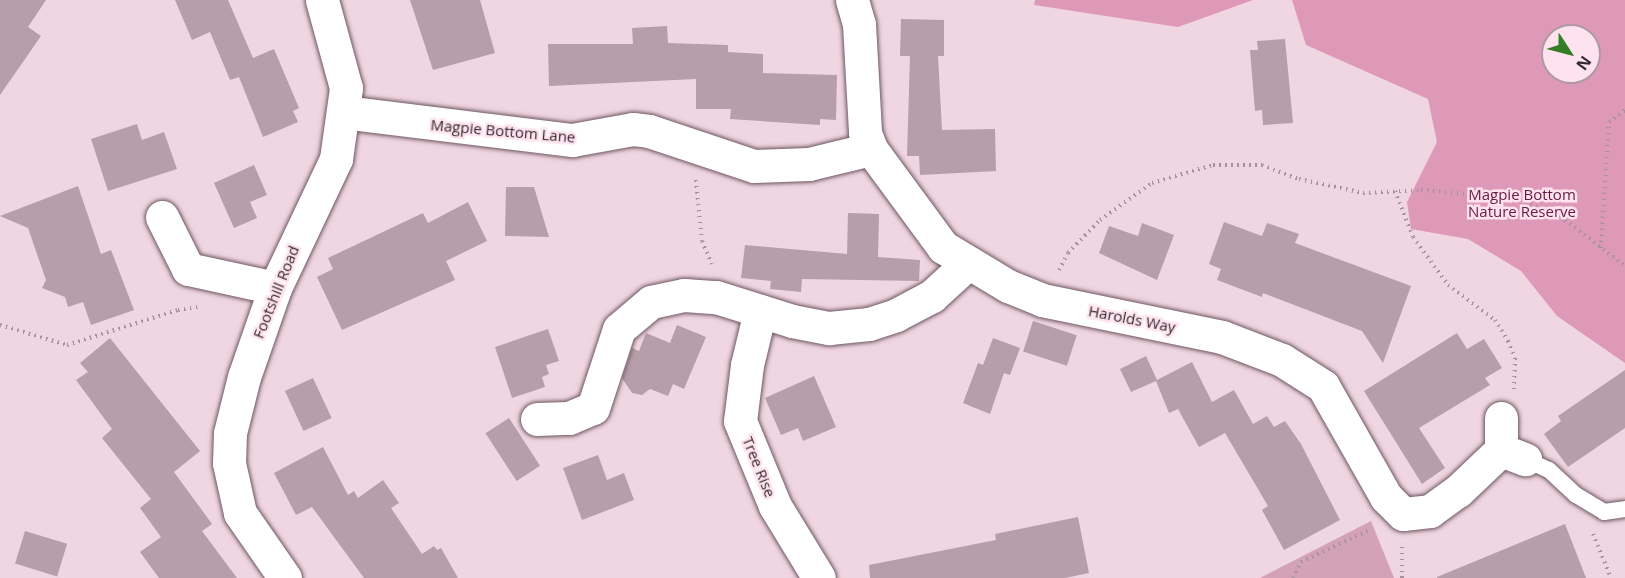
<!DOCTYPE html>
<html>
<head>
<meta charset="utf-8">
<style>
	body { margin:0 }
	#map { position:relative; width:1625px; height:578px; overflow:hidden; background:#f0d6e1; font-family:"Open Sans",sans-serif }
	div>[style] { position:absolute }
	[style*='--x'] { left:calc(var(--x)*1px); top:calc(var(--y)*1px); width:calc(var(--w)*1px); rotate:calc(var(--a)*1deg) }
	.green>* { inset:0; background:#d3a2b7 }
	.forest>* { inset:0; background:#de99b8 }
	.building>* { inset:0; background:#b79ea8; transform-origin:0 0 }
	.path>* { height:4px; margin-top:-2px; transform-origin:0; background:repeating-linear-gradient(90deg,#a6929b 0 1.5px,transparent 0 6px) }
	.roads { filter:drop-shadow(0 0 2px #6d5761) drop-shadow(0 0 2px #6d5761) }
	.lane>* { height:16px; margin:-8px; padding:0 8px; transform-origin:8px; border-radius:8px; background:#fff }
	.street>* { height:33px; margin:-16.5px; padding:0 16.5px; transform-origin:16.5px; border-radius:16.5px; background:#fff }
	span { translate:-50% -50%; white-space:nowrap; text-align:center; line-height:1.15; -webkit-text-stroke:5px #fee3ee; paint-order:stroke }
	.street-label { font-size:15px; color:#332a2e }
	.park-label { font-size:15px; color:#681845 }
	.north { position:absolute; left:1541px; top:24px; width:60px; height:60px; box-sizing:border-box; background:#fee3ee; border:2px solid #ad99a1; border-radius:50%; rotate:126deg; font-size:16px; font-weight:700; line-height:24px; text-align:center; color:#332a2e }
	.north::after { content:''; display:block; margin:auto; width:21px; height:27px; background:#337e25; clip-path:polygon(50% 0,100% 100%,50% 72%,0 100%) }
</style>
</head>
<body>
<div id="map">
	<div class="green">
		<i style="clip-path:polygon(1371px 521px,1394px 578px,1260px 578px)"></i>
	</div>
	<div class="forest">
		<i style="clip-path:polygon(1035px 0,1253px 0,1178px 27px,1034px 5px)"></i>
		<i style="clip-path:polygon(evenodd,1292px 0,1625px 0,1625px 363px,1557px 316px,1521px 271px,1468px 239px,1411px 229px,1407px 202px,1437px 142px,1428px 99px,1306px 45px,1292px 0,1553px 36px,1589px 36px,1589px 72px,1553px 72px,1553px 36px)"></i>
	</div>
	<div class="building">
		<i style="clip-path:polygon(0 0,46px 0,28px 27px,41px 36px,0 95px)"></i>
		<i style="clip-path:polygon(175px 0,228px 0,253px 58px,274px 49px,299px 108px,293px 111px,298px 122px,263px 137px,239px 77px,230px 80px,210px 32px,192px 40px)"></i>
		<i style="clip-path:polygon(410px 0,480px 0,495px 53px,433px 70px)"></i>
		<i style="clip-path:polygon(901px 19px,944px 20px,944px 56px,938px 56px,942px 130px,995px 129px,996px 171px,920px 175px,919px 156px,907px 156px,910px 56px,900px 56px)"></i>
		<i style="clip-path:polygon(667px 26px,668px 43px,728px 45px,728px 52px,763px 54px,763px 73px,837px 75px,836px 120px,820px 119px,820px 125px,730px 119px,731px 109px,696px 109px,696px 79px,549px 86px,548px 44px,633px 44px,632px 28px)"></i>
		<i style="clip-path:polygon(1285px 39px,1293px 123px,1263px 125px,1262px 110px,1255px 111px,1250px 50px,1258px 50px,1257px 41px)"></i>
		<i style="clip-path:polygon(137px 124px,142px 140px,164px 132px,177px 169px,108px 191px,91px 139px)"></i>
		<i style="clip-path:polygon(254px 165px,267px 195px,250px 202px,257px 218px,234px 228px,214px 183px)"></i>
		<i style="clip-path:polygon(78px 186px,101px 254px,111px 250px,134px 310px,91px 325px,83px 302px,68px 307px,65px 297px,42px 288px,46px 280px,28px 228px,0 216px)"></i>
		<i style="clip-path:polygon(506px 187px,534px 187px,549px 237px,505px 236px)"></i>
		<i style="clip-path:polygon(468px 202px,487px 241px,446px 261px,455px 280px,342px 330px,317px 277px,333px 269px,328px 258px,423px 213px,428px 223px)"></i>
		<i style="clip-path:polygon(848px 213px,879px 214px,878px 257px,920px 260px,919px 281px,802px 279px,801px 292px,770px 289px,771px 281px,741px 278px,745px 245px,847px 254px)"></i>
		<i style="clip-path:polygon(1224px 222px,1262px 236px,1267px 223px,1299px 234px,1295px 243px,1411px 286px,1383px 363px,1362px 331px,1263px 293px,1262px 297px,1217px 280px,1221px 269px,1209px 264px)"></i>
		<i style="clip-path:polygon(1142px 223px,1174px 235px,1157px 280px,1099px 253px,1109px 226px,1138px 236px)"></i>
		<i style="left:1033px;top:321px;width:46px;height:32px;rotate:18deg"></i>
		<i style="clip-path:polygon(677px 325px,706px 337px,684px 389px,673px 384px,668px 396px,650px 389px,642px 395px,632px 393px,622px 378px,632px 348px,639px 351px,646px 333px,670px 343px)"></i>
		<i style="clip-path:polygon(548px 329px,559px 361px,546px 365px,549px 374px,542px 377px,545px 387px,512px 398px,495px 347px)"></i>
		<i style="clip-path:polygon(1457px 333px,1467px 349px,1484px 339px,1502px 368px,1485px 378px,1490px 385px,1419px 428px,1445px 468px,1422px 484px,1364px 391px)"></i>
		<i style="clip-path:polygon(110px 338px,200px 451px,174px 472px,212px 524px,202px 531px,237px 578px,159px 578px,140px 552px,161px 537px,140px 508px,151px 499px,102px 438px,112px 429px,76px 380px,88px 372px,80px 363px)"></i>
		<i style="clip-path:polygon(993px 338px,1020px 348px,1010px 375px,1004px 373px,990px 414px,963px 403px,978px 363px,983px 365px)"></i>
		<i style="clip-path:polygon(1146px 356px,1157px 380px,1192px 362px,1212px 402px,1234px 390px,1253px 424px,1267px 416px,1274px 427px,1285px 421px,1301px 444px,1340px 520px,1284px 550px,1262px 510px,1268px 506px,1225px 433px,1199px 447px,1178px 409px,1169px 413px,1156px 381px,1131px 392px,1120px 369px)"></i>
		<i style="clip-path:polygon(1625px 370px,1625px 428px,1568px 467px,1544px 434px,1561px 421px,1558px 416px)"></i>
		<i style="clip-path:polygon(814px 376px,836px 427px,803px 441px,798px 428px,781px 435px,765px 398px)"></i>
		<i style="left:313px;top:378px;width:44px;height:31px;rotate:65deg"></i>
		<i style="left:509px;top:418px;width:57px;height:28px;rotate:57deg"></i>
		<i style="clip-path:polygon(323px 447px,348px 495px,354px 491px,358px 498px,383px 480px,399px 503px,391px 508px,422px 554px,434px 546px,437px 550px,441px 548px,458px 578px,364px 578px,312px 507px,296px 515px,274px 473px)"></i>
		<i style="clip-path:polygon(598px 455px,607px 480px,624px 473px,634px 500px,582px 520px,563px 468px)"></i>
		<i style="clip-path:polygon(1078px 517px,1089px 573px,1065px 578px,870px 578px,869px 565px,996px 540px,995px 534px)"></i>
		<i style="clip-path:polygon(1565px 524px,1586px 578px,1437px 578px,1437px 577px)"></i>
		<i style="left:25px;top:531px;width:44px;height:34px;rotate:17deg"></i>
	</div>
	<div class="path">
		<i style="--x:696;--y:180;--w:61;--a:84.4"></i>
		<i style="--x:702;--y:241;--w:25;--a:67"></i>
		<i style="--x:1395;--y:191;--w:49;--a:68.6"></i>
		<i style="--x:1413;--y:237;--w:59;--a:53.9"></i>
		<i style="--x:1448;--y:285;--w:59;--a:36.7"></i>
		<i style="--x:1495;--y:320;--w:25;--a:58"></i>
		<i style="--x:1508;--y:341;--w:18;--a:68"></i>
		<i style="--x:1515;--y:358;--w:31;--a:92"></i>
		<i style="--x:1601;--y:248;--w:126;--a:-86.4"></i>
		<i style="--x:1609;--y:122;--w:20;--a:-37"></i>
		<i style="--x:1059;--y:270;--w:19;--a:-62"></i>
		<i style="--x:1068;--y:253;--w:46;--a:-45.9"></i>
		<i style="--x:1100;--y:220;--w:64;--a:-35.4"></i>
		<i style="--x:1152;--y:183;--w:64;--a:-16.4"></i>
		<i style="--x:1213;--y:165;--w:49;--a:0"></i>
		<i style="--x:1262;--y:165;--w:40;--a:21"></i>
		<i style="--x:1299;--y:179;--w:66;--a:12.3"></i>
		<i style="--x:1363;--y:193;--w:58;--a:-3"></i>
		<i style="--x:1421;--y:190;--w:98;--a:5.2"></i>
		<i style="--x:1519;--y:199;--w:51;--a:24.5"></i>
		<i style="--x:1565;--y:220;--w:76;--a:37.5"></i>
		<i style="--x:0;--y:325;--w:70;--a:16.6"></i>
		<i style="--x:67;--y:345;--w:116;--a:-17.5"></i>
		<i style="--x:178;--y:310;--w:20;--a:-9"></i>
		<i style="--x:1593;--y:534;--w:48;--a:67.8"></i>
		<i style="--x:1293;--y:578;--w:18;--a:-63"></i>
		<i style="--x:1301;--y:562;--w:77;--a:-25.2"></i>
		<i style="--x:1402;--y:578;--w:31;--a:-90"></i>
	</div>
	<div class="roads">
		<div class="lane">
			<i style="--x:1525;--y:459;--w:26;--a:25"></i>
			<i style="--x:1549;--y:470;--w:37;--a:43"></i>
			<i style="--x:1576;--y:495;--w:33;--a:31"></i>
			<i style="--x:1604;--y:512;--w:21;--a:-8"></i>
		</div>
		<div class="street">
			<i style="--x:852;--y:0;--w:25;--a:74"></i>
			<i style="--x:859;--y:24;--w:109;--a:86.8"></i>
			<i style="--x:865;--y:133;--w:17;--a:69"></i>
			<i style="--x:871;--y:149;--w:122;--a:53.7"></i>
			<i style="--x:943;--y:247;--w:76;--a:31"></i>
			<i style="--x:1008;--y:286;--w:37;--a:22"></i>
			<i style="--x:1042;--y:300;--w:184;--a:11.6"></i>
			<i style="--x:1222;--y:337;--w:64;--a:21"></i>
			<i style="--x:1282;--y:360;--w:49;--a:32.4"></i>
			<i style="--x:1323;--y:386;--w:128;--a:60.4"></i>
			<i style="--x:1386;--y:497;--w:24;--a:45"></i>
			<i style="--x:1403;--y:514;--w:27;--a:-6"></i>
			<i style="--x:1430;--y:511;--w:34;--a:-36"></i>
			<i style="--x:1458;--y:491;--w:59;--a:-43.6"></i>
			<i style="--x:343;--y:112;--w:231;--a:7"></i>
			<i style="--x:572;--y:140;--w:62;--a:-10.2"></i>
			<i style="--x:633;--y:129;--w:16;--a:7"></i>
			<i style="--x:649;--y:131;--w:111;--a:18.4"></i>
			<i style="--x:754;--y:166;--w:55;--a:-2.1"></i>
			<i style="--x:809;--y:164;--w:64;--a:-13.6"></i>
			<i style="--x:162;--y:217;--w:58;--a:63.4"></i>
			<i style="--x:188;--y:269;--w:89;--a:12.3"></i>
			<i style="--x:760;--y:311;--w:56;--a:103.5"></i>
			<i style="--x:747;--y:365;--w:56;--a:97.1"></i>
			<i style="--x:740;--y:421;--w:92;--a:67.6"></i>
			<i style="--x:775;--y:506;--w:84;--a:58.6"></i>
			<i style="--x:1501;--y:418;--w:32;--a:90"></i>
			<i style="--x:1501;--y:450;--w:26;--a:21"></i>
			<i style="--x:537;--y:419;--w:32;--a:-2"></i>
			<i style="--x:569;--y:418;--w:26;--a:-23"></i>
			<i style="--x:593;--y:408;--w:83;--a:-71.8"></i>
			<i style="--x:619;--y:329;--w:42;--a:-40.2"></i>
			<i style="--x:651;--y:302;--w:34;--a:-12"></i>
			<i style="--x:684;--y:295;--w:32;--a:4"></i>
			<i style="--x:716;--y:297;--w:80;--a:17.5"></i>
			<i style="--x:792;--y:321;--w:38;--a:11"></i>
			<i style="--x:829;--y:328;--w:40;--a:-5.7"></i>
			<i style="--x:869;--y:324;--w:28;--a:-18"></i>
			<i style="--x:896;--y:315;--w:41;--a:-27.8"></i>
			<i style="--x:932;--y:296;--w:49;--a:-42.5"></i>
			<i style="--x:285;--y:578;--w:79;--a:-124.7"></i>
			<i style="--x:240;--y:513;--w:51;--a:-102.4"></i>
			<i style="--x:229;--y:463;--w:30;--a:-88"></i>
			<i style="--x:230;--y:433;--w:58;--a:-76"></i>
			<i style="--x:244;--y:377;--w:94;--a:-70.8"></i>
			<i style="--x:275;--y:288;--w:143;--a:-64.7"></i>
			<i style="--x:336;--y:159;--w:72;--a:-82"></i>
			<i style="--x:346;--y:88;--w:91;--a:-105.3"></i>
		</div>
	</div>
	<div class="street-label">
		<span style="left:503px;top:131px;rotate:5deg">Magpie Bottom Lane</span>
		<span style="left:276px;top:292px;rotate:-68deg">Footshill Road</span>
		<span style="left:1132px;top:319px;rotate:11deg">Harolds Way</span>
		<span style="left:759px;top:467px;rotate:68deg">Tree Rise</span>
	</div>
	<div class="park-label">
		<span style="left:1522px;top:203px">Magpie Bottom<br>Nature Reserve</span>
	</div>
	<div class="north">N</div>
</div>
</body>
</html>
